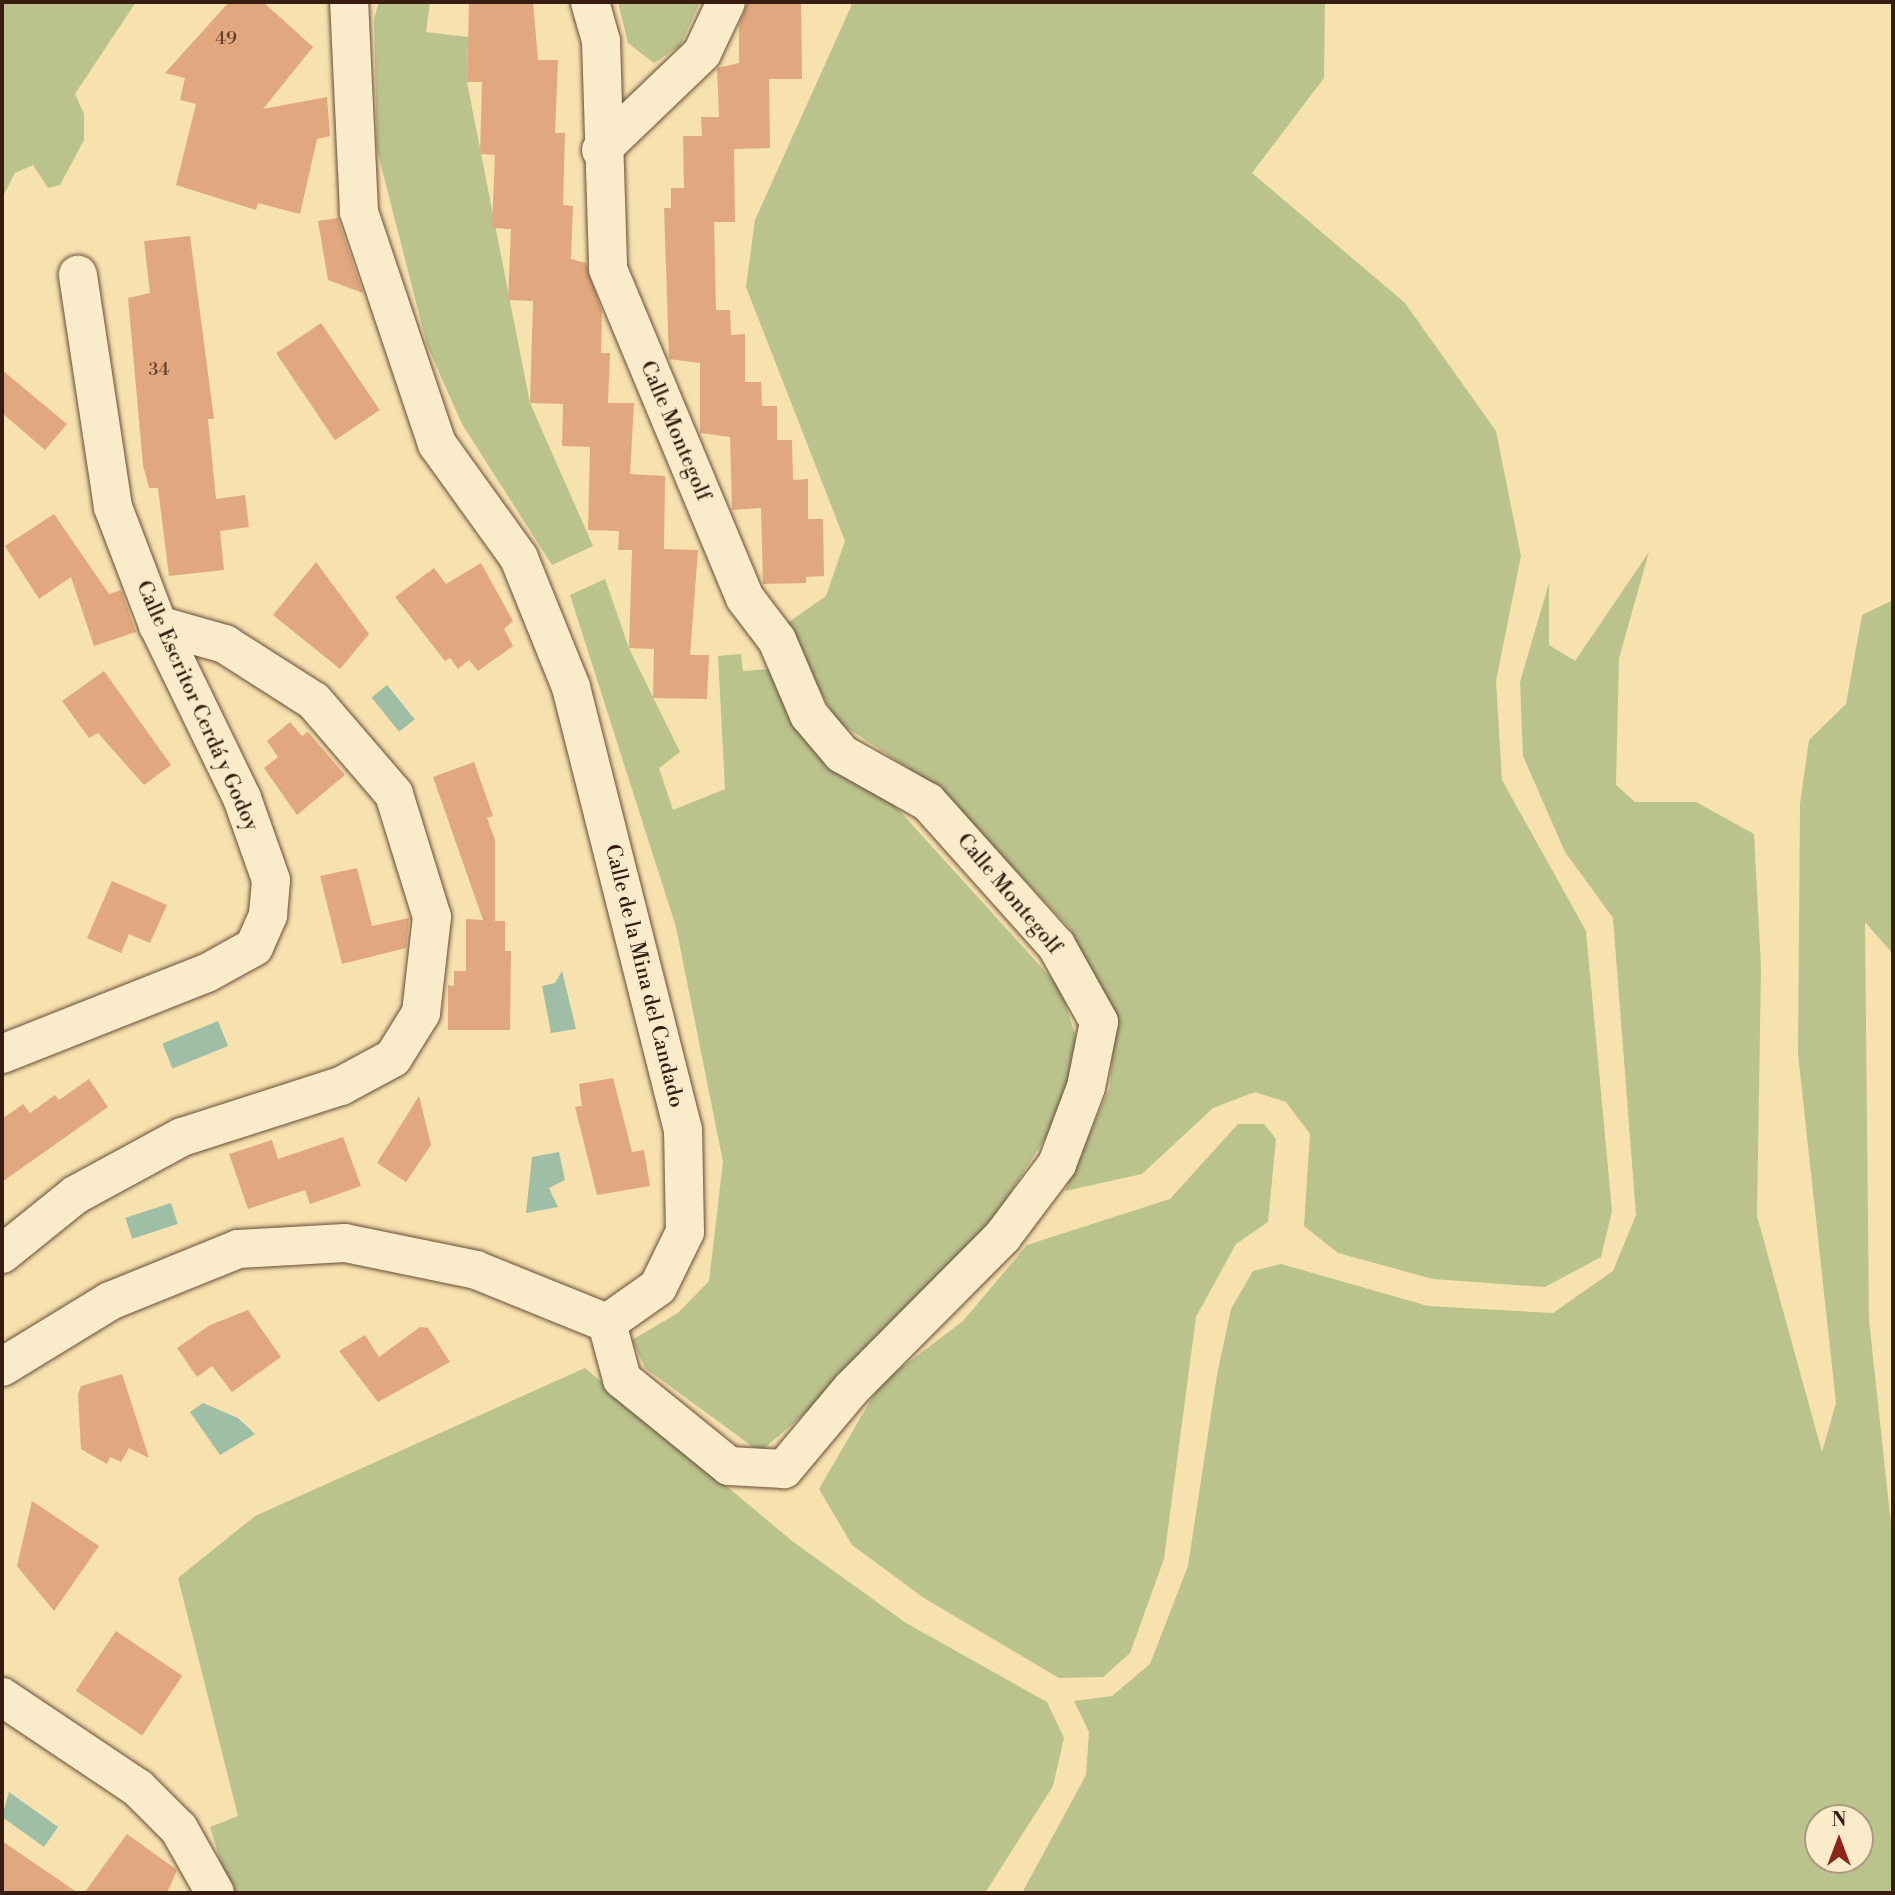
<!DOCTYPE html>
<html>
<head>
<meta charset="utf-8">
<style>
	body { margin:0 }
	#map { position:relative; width:1895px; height:1895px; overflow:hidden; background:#f7e1ae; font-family:"Libre Bodoni",serif }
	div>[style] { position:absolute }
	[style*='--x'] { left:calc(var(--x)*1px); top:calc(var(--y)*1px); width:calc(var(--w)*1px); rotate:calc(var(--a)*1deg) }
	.green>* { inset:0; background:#bac38c }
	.water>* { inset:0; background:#9ebea5; transform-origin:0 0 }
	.building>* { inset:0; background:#e1a87f; transform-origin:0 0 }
	.roads { filter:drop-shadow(0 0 2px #674d38) drop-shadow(0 0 2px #674d38) }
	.street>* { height:38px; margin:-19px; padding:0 19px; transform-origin:19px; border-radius:19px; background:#faecca }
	span { translate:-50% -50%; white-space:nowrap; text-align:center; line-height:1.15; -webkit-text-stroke:5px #faecca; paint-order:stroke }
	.number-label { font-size:18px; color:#623f2c }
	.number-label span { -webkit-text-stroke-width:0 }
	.street-label { font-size:21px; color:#371c11 }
	.frame { position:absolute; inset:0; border:4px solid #371c11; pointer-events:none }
	.north { position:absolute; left:1804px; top:1804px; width:70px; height:70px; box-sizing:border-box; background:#faecca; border:2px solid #ac9980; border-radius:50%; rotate:0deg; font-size:19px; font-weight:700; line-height:28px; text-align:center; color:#371c11 }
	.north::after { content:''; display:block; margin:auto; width:24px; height:32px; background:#8f2418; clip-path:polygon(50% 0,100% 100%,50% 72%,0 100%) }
</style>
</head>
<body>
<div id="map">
	<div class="green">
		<i style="clip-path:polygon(2px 2px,136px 2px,75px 94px,84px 114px,84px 140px,60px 185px,48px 188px,33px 165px,15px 173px,2px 198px)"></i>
		<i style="clip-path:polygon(379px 2px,430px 2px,426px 32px,468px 37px,467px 82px,530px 403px,593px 546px,552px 565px,462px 424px,427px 345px,377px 150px,374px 19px)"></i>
		<i style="clip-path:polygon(618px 2px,700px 2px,680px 46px,654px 63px,628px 43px)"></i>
		<i style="clip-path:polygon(853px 2px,1325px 2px,1324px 78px,1252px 173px,1405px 303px,1496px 431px,1521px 556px,1496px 681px,1502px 780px,1586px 931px,1612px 1211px,1601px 1257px,1545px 1287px,1433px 1279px,1338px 1253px,1304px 1226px,1310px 1134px,1286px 1102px,1255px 1092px,1213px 1108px,1142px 1174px,1065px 1191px,1110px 1087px,1115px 1015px,1069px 927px,937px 787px,838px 722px,783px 626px,826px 596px,845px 541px,746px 287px,755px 220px)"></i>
		<i style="clip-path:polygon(evenodd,1649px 552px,1619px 658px,1616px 785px,1635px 802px,1696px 802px,1754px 834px,1761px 967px,1757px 1216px,1822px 1452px,1836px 1403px,1798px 1054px,1800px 804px,1809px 740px,1846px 704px,1862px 615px,1893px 600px,1893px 954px,1865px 922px,1869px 1320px,1893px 1543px,1893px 1893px,1022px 1893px,1086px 1775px,1089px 1732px,1074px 1701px,1112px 1696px,1150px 1664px,1188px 1566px,1217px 1375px,1231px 1309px,1253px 1271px,1281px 1264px,1428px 1306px,1553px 1313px,1613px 1271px,1636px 1215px,1613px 918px,1565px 852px,1523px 756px,1520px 682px,1549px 583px,1549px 645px,1575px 661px,1649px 552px,1860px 1818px,1860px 1860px,1818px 1860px,1818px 1818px,1860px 1818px)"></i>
		<i style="clip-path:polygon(605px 579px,629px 648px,680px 752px,659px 768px,673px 810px,725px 789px,718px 656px,741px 654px,743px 671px,771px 669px,1061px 989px,1079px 1048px,1052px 1128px,995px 1216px,833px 1389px,760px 1452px,645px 1368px,632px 1340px,678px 1313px,709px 1281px,723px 1162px,676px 927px,570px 595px)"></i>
		<i style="clip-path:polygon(1238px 1124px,1264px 1124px,1276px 1139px,1268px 1222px,1236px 1244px,1196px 1317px,1164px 1559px,1130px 1653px,1103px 1677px,1059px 1678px,924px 1598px,852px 1545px,819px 1489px,880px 1384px,963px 1321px,1027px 1245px,1170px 1199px)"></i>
		<i style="clip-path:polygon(585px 1368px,792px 1541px,906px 1623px,1047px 1702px,1064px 1738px,1053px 1786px,985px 1893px,230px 1893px,210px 1827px,238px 1816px,178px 1578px,255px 1516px)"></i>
	</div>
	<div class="water">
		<i style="left:387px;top:685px;width:44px;height:20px;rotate:51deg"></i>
		<i style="clip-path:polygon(562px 971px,576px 1029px,551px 1033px,542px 986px,555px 983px)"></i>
		<i style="left:218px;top:1021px;width:27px;height:60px;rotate:68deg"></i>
		<i style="clip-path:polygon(559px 1152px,565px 1180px,549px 1188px,558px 1207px,526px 1213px,532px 1157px)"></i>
		<i style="left:171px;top:1203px;width:22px;height:48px;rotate:72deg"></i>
		<i style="clip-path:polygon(203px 1403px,238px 1418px,255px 1434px,220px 1455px,190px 1412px)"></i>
		<i style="clip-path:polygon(9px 1792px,58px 1827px,44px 1847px,2px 1817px)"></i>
	</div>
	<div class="building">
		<i style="clip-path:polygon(229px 2px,263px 2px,313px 47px,263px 109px,327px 97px,330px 136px,317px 139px,300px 214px,258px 203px,256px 210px,176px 185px,196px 104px,180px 100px,185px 78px,165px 73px)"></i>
		<i style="clip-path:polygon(469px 2px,533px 2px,538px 60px,558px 60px,555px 133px,565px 133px,563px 205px,573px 206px,571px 259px,586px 263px,602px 312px,601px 353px,610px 353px,608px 403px,634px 403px,630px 474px,665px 476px,664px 549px,698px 550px,690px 655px,709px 655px,707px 699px,653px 698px,654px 649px,629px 648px,632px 550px,618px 550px,619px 531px,588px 530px,590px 447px,562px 446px,563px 404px,530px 403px,533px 301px,508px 300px,511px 229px,492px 228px,495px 155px,480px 154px,482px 82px,467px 82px)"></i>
		<i style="clip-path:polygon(748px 2px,801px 2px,802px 79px,769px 79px,770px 148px,734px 149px,735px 222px,714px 222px,716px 310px,730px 310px,731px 335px,745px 334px,745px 382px,761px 382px,762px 406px,777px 406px,777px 440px,792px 440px,793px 480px,808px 479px,808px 519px,823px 519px,824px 576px,806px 577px,806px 583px,763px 584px,761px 508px,732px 510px,730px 437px,700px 433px,700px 363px,669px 359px,664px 208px,671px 208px,671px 188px,684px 188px,683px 136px,702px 136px,701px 117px,719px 117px,717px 68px,739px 63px,739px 25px)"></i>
		<i style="clip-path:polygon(338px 218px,338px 219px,363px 293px,328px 280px,318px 221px)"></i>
		<i style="clip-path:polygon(190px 236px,214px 419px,208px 419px,216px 499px,245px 495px,249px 527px,220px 531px,224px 570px,169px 576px,158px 488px,149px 488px,143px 465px,128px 298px,150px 293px,144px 241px)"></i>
		<i style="left:321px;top:323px;width:105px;height:54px;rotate:56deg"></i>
		<i style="clip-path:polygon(2px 370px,67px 424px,45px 450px,2px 413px)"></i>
		<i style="clip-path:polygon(54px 514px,109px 594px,121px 590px,136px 632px,94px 646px,71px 577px,39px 599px,5px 546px)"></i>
		<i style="clip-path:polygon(316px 562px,369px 634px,340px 669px,273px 615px)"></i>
		<i style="clip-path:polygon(481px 563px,513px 621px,504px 629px,513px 646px,478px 671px,469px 660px,458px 669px,450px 658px,445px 661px,395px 597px,434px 568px,446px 584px)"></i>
		<i style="clip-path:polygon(104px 671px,171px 765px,144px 785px,98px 733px,89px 738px,62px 701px)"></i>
		<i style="clip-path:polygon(290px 722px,302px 736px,308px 732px,345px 775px,297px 815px,264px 768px,278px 757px,267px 741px)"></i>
		<i style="clip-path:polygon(474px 762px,493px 816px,487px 818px,495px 840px,495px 921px,505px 921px,505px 951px,511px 951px,510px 1030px,448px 1030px,448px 985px,454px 986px,454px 971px,466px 971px,466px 919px,483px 920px,433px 777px)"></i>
		<i style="clip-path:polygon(357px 868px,372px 926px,409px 918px,406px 948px,342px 964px,320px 876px)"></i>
		<i style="clip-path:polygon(112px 881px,167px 905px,150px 943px,129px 934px,121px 953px,87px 938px)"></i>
		<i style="clip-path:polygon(613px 1078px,632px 1152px,644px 1150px,650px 1186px,597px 1195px,575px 1107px,582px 1106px,579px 1084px)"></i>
		<i style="clip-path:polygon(89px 1079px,108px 1107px,2px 1182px,2px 1119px,23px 1104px,30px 1113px,55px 1095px,59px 1100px)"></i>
		<i style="clip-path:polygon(419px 1096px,431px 1145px,406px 1182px,377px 1163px)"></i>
		<i style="clip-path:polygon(343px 1137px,361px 1186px,310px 1204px,305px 1190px,248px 1209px,229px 1154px,272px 1140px,278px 1159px)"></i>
		<i style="clip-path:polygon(248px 1310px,281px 1357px,232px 1392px,212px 1366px,197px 1377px,177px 1348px,210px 1325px)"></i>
		<i style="clip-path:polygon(420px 1327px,428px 1328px,450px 1362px,378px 1402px,339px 1351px,365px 1335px,379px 1357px)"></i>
		<i style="clip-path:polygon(122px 1374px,149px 1458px,129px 1448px,121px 1462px,110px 1457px,107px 1464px,81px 1449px,78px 1394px,81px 1386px)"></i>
		<i style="clip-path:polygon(32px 1501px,99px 1546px,54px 1611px,17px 1566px)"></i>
		<i style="left:116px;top:1631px;width:80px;height:72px;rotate:34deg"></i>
		<i style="clip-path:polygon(127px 1834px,177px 1870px,167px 1893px,84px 1893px)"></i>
		<i style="clip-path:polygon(2px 1841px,78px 1893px,2px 1893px)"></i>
	</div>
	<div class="roads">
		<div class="street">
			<i style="--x:590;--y:2;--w:41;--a:74.2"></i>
			<i style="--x:601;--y:41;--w:228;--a:88.2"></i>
			<i style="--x:608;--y:269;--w:356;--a:67.4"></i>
			<i style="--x:745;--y:598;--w:53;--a:52.7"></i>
			<i style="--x:777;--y:640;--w:82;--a:66.9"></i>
			<i style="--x:809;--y:715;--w:51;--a:49.8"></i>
			<i style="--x:842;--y:754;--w:98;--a:29.2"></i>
			<i style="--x:928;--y:802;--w:192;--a:48.2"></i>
			<i style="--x:1056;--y:945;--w:88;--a:60.8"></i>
			<i style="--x:1099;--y:1022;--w:66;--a:101.3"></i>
			<i style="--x:1086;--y:1087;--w:82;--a:110.6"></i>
			<i style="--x:1057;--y:1164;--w:90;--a:126.9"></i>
			<i style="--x:1003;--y:1236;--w:214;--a:134.8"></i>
			<i style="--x:852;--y:1388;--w:106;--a:130"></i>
			<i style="--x:784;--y:1469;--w:55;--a:-176.9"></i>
			<i style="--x:729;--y:1466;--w:138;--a:-140.9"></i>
			<i style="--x:622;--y:1379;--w:58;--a:-105"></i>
			<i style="--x:601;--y:150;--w:140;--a:-43.8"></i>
			<i style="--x:702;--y:53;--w:56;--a:-64.8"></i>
			<i style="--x:2;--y:1054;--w:220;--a:-21.6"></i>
			<i style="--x:207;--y:973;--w:54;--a:-29"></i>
			<i style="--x:254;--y:947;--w:35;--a:-66"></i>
			<i style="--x:268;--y:915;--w:35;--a:-85"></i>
			<i style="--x:271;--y:880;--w:87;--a:-109.5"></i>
			<i style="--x:242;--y:798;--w:192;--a:-115.9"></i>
			<i style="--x:158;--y:625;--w:126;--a:-110.9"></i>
			<i style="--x:113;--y:507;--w:235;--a:-98.6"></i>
			<i style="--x:2;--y:1254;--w:94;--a:-38.9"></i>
			<i style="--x:75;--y:1195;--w:122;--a:-28.5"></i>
			<i style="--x:182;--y:1137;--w:167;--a:-17.8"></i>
			<i style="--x:341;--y:1086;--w:59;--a:-28.3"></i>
			<i style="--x:393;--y:1058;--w:53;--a:-58.1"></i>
			<i style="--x:421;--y:1013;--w:97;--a:-83.5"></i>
			<i style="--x:432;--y:917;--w:129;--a:-107.2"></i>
			<i style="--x:394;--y:794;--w:123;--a:-130.7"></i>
			<i style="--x:314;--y:701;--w:106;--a:-147.4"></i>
			<i style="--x:225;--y:644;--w:70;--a:-164.2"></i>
			<i style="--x:2;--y:1367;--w:127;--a:-31.4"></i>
			<i style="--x:110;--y:1301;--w:138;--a:-22.1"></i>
			<i style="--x:238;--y:1249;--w:107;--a:-3.2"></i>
			<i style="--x:345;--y:1243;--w:134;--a:11.6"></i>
			<i style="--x:476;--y:1270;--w:141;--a:22"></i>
			<i style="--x:607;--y:1323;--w:62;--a:-35.2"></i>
			<i style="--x:658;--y:1287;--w:61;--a:-63.9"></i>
			<i style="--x:685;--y:1232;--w:102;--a:-91.1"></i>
			<i style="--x:683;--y:1130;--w:457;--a:-104.2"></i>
			<i style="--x:571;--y:687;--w:139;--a:-112"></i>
			<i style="--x:519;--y:558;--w:140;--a:-125.7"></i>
			<i style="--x:437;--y:444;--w:245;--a:-108.6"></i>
			<i style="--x:359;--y:212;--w:210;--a:-92.7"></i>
			<i style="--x:2;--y:1697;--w:164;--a:33.8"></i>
			<i style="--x:138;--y:1788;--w:58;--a:45"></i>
			<i style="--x:179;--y:1829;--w:73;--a:60.6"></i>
		</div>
	</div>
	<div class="number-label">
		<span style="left:226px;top:39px">49</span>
		<span style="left:159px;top:370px">34</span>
	</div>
	<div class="street-label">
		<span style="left:675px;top:431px;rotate:67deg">Calle Montegolf</span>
		<span style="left:197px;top:706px;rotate:66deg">Calle Escritor Cerdá y Godoy</span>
		<span style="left:1009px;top:894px;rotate:50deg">Calle Montegolf</span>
		<span style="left:644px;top:976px;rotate:76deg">Calle de la Mina del Candado</span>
	</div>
	<div class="frame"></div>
	<div class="north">N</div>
</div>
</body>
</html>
